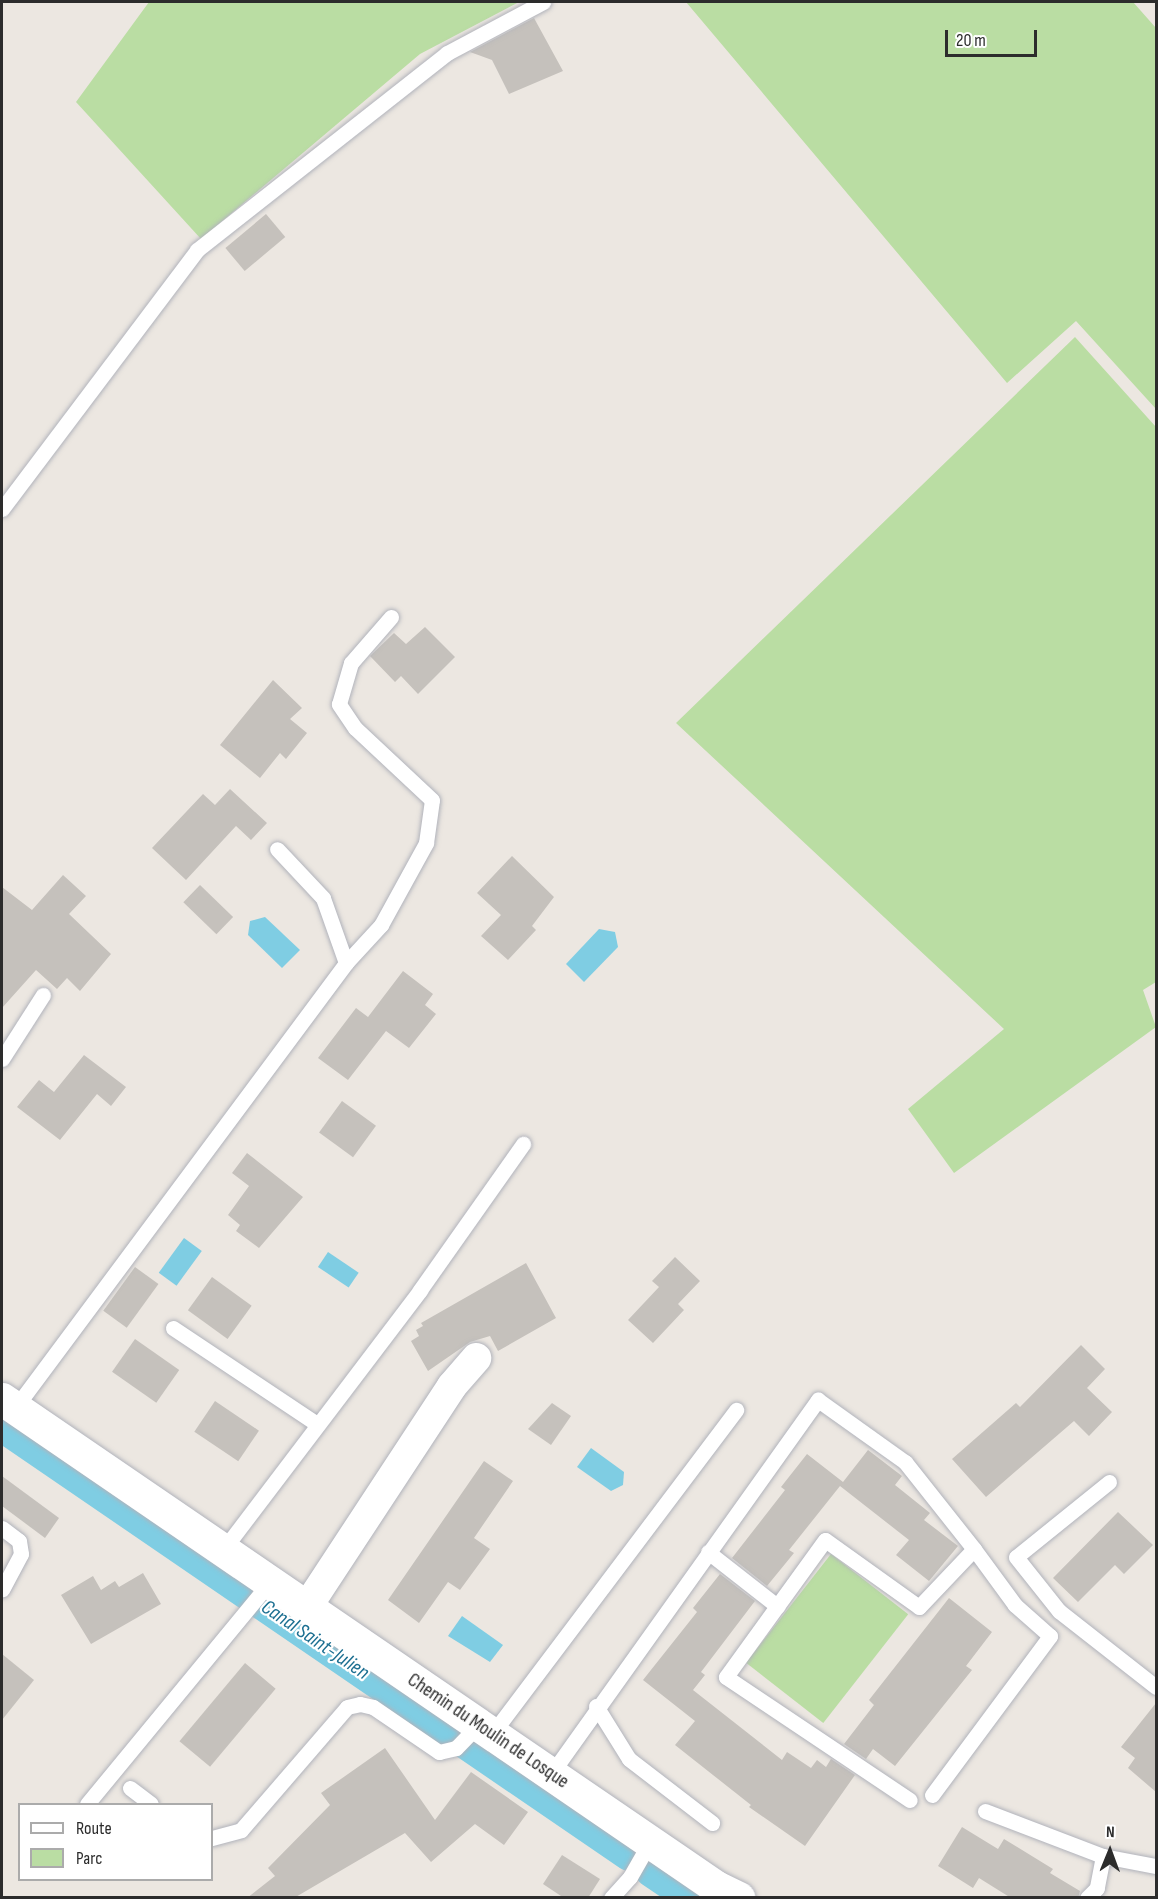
<!DOCTYPE html>
<html>
<head>
<meta charset="utf-8">
<style>
	body { margin:0 }
	#map { position:relative; width:1158px; height:1899px; overflow:hidden; background:#ece7e1; font-family:"Sofia Sans Condensed",sans-serif }
	div>[style] { position:absolute }
	[style*='--x'] { left:calc(var(--x)*1px); top:calc(var(--y)*1px); width:calc(var(--w)*1px); rotate:calc(var(--a)*1deg) }
	.green>* { inset:0; background:#badda3; transform-origin:0 0 }
	.water>* { inset:0; background:#7fcde3; transform-origin:0 0 }
	.canal>* { height:32px; margin:-16px; padding:0 16px; transform-origin:16px; border-radius:16px; background:#7fcde3 }
	.building>* { inset:0; background:#c5c1bc; transform-origin:0 0 }
	.roads { filter:drop-shadow(0 0 2px #b1b3bb) drop-shadow(0 0 2px #b1b3bb) }
	.service>* { height:15px; margin:-7.5px; padding:0 7.5px; transform-origin:7.5px; border-radius:7.5px; background:#fff }
	.minor>* { height:30px; margin:-15px; padding:0 15px; transform-origin:15px; border-radius:15px; background:#fff }
	.tertiary>* { height:33px; margin:-16.5px; padding:0 16.5px; transform-origin:16.5px; border-radius:16.5px; background:#fff }
	span { translate:-50% -50%; white-space:nowrap; text-align:center; line-height:1.15; -webkit-text-stroke:4.5px #fff; paint-order:stroke }
	.street-label { font-size:20px; color:#2c2c2c }
	.water-label { font-size:21px; color:#1c6f91; font-style:italic }
	.frame { position:absolute; inset:0; border:3px solid #2c2c2c; pointer-events:none }
	.legend { position:absolute; left:18px; top:1803px; width:195px; height:78px; box-sizing:border-box; background:#fff; border:2px solid #ababab; margin:0; padding:8px 10px; list-style:none; font-size:18px; color:#2c2c2c }
	.legend li { display:flex; align-items:center; gap:12px; height:30px }
	.legend b { width:30px; border:2px solid #ababab }
	.north { position:absolute; left:1080px; top:1821px; width:60px; height:60px; -webkit-text-stroke:4px #fff; paint-order:stroke; rotate:1deg; font-size:16px; font-weight:700; line-height:24px; text-align:center; color:#2c2c2c }
	.north::after { content:''; display:block; margin:auto; width:21px; height:27px; background:#2c2c2c; clip-path:polygon(50% 0,100% 100%,50% 72%,0 100%) }
	.scale { position:absolute; left:945px; top:30px; width:92px; height:27px; box-sizing:border-box; border:3px solid #2c2c2c; border-top:0; padding-left:8px; font-size:18px; line-height:21px; white-space:nowrap; color:#2c2c2c; -webkit-text-stroke:4px #fff; paint-order:stroke }
</style>
</head>
<body>
<div id="map">
	<div class="green">
		<i style="clip-path:polygon(149px 2px,519px 2px,420px 54px,201px 239px,76px 102px)"></i>
		<i style="clip-path:polygon(686px 2px,1133px 2px,1156px 28px,1156px 409px,1076px 321px,1007px 383px)"></i>
		<i style="clip-path:polygon(1075px 337px,1156px 427px,1156px 982px,1143px 990px,1156px 1027px,954px 1173px,908px 1109px,1004px 1029px,676px 723px)"></i>
		<i style="left:831px;top:1554px;width:98px;height:138px;rotate:38deg"></i>
	</div>
	<div class="water">
		<i style="clip-path:polygon(265px 917px,300px 950px,282px 968px,248px 935px,250px 921px)"></i>
		<i style="clip-path:polygon(599px 929px,615px 932px,618px 947px,584px 982px,566px 964px)"></i>
		<i style="left:184px;top:1238px;width:22px;height:43px;rotate:36deg"></i>
		<i style="left:328px;top:1252px;width:37px;height:18px;rotate:34deg"></i>
		<i style="clip-path:polygon(591px 1448px,624px 1472px,623px 1485px,611px 1491px,577px 1467px)"></i>
		<i style="clip-path:polygon(462px 1616px,503px 1645px,490px 1662px,448px 1636px)"></i>
	</div>
	<div class="canal">
		<i style="--x:2;--y:1426;--w:760;--a:34.38"></i>
		<i style="--x:651;--y:1871;--w:48;--a:34"></i>
	</div>
	<div class="building">
		<i style="clip-path:polygon(534px 18px,563px 71px,509px 94px,492px 60px,470px 52px)"></i>
		<i style="left:266px;top:214px;width:30px;height:53px;rotate:50deg"></i>
		<i style="clip-path:polygon(425px 627px,455px 657px,418px 694px,401px 676px,395px 682px,370px 656px,394px 633px,406px 644px)"></i>
		<i style="clip-path:polygon(273px 680px,302px 708px,290px 719px,307px 733px,286px 759px,280px 753px,260px 778px,220px 745px)"></i>
		<i style="clip-path:polygon(230px 789px,267px 823px,251px 840px,236px 826px,186px 880px,152px 848px,203px 794px,215px 805px)"></i>
		<i style="clip-path:polygon(512px 856px,554px 897px,532px 926px,536px 930px,508px 960px,481px 936px,501px 915px,477px 893px)"></i>
		<i style="clip-path:polygon(63px 875px,86px 896px,69px 914px,111px 954px,80px 991px,67px 978px,57px 989px,36px 970px,2px 1008px,2px 887px,32px 910px)"></i>
		<i style="left:200px;top:885px;width:46px;height:24px;rotate:44deg"></i>
		<i style="clip-path:polygon(403px 971px,433px 994px,425px 1005px,436px 1014px,409px 1048px,386px 1031px,348px 1080px,318px 1058px,356px 1008px,368px 1017px)"></i>
		<i style="clip-path:polygon(84px 1055px,126px 1087px,111px 1106px,97px 1094px,60px 1140px,17px 1107px,39px 1080px,54px 1092px)"></i>
		<i style="left:342px;top:1101px;width:42px;height:39px;rotate:36deg"></i>
		<i style="clip-path:polygon(247px 1153px,303px 1197px,259px 1248px,236px 1231px,240px 1225px,228px 1215px,249px 1186px,232px 1173px)"></i>
		<i style="clip-path:polygon(675px 1257px,700px 1281px,678px 1304px,684px 1310px,653px 1343px,628px 1320px,659px 1287px,652px 1281px)"></i>
		<i style="clip-path:polygon(526px 1263px,556px 1318px,498px 1351px,490px 1336px,470px 1342px,428px 1371px,411px 1341px,419px 1336px,416px 1330px,423px 1326px,421px 1323px)"></i>
		<i style="left:135px;top:1267px;width:29px;height:54px;rotate:36deg"></i>
		<i style="left:212px;top:1277px;width:49px;height:41px;rotate:36deg"></i>
		<i style="left:135px;top:1339px;width:54px;height:40px;rotate:35deg"></i>
		<i style="clip-path:polygon(1081px 1345px,1105px 1369px,1087px 1388px,1112px 1412px,1089px 1436px,1074px 1421px,986px 1497px,952px 1459px,1016px 1403px,1020px 1407px)"></i>
		<i style="left:215px;top:1401px;width:53px;height:37px;rotate:34deg"></i>
		<i style="clip-path:polygon(552px 1403px,571px 1416px,551px 1445px,528px 1429px)"></i>
		<i style="clip-path:polygon(868px 1450px,902px 1476px,895px 1485px,930px 1513px,924px 1520px,958px 1546px,929px 1581px,896px 1555px,909px 1540px,840px 1486px,789px 1550px,794px 1553px,767px 1586px,732px 1558px,785px 1490px,781px 1487px,807px 1454px,843px 1482px)"></i>
		<i style="clip-path:polygon(484px 1461px,513px 1481px,474px 1538px,490px 1549px,460px 1590px,448px 1582px,419px 1623px,388px 1600px)"></i>
		<i style="clip-path:polygon(2px 1476px,59px 1518px,45px 1538px,2px 1506px)"></i>
		<i style="clip-path:polygon(1118px 1512px,1153px 1545px,1124px 1574px,1115px 1565px,1078px 1602px,1053px 1578px)"></i>
		<i style="clip-path:polygon(143px 1573px,161px 1604px,91px 1644px,61px 1595px,93px 1576px,101px 1590px,115px 1581px,119px 1587px)"></i>
		<i style="clip-path:polygon(720px 1574px,755px 1601px,701px 1672px,705px 1675px,693px 1690px,782px 1760px,787px 1752px,811px 1768px,817px 1760px,826px 1767px,831px 1759px,855px 1775px,805px 1846px,749px 1807px,751px 1805px,675px 1745px,695px 1721px,643px 1680px,697px 1612px,693px 1608px)"></i>
		<i style="clip-path:polygon(949px 1598px,992px 1632px,966px 1666px,972px 1670px,895px 1766px,873px 1749px,866px 1759px,844px 1744px,874px 1705px,869px 1700px)"></i>
		<i style="clip-path:polygon(2px 1654px,34px 1680px,2px 1720px)"></i>
		<i style="left:245px;top:1663px;width:40px;height:102px;rotate:40deg"></i>
		<i style="clip-path:polygon(1156px 1703px,1156px 1792px,1128px 1768px,1135px 1758px,1121px 1747px)"></i>
		<i style="clip-path:polygon(385px 1748px,435px 1820px,471px 1772px,528px 1812px,504px 1845px,475px 1824px,431px 1862px,405px 1833px,294px 1898px,247px 1898px,275px 1876px,268px 1868px,330px 1805px,321px 1793px)"></i>
		<i style="clip-path:polygon(962px 1827px,998px 1849px,1004px 1839px,1053px 1869px,1050px 1873px,1080px 1891px,1078px 1898px,1011px 1898px,979px 1878px,973px 1888px,938px 1866px)"></i>
		<i style="clip-path:polygon(562px 1855px,600px 1879px,588px 1898px,564px 1898px,543px 1884px)"></i>
	</div>
	<div class="roads">
		<div class="service">
			<i style="--x:2;--y:509;--w:324;--a:-53"></i>
			<i style="--x:197;--y:250;--w:318;--a:-38.2"></i>
			<i style="--x:447;--y:53;--w:109;--a:-28"></i>
			<i style="--x:346;--y:963;--w:52;--a:-47.4"></i>
			<i style="--x:381;--y:925;--w:94;--a:-61.2"></i>
			<i style="--x:426;--y:843;--w:43;--a:-82.1"></i>
			<i style="--x:432;--y:800;--w:105;--a:-136.9"></i>
			<i style="--x:355;--y:728;--w:29;--a:-124"></i>
			<i style="--x:339;--y:704;--w:43;--a:-73.7"></i>
			<i style="--x:351;--y:663;--w:61;--a:-49"></i>
			<i style="--x:2;--y:1059;--w:76;--a:-57.4"></i>
			<i style="--x:173;--y:1328;--w:173;--a:33.7"></i>
			<i style="--x:15;--y:1408;--w:555;--a:-53.36"></i>
			<i style="--x:346;--y:963;--w:69;--a:-109.5"></i>
			<i style="--x:323;--y:898;--w:67;--a:-133.2"></i>
			<i style="--x:1109;--y:1482;--w:119;--a:141.1"></i>
			<i style="--x:1016;--y:1557;--w:69;--a:51.5"></i>
			<i style="--x:1059;--y:1611;--w:123;--a:38.1"></i>
			<i style="--x:2;--y:1528;--w:21;--a:37"></i>
			<i style="--x:19;--y:1541;--w:13;--a:81"></i>
			<i style="--x:21;--y:1554;--w:40;--a:118"></i>
			<i style="--x:223;--y:1550;--w:326;--a:-52.8"></i>
			<i style="--x:420;--y:1290;--w:179;--a:-54.8"></i>
			<i style="--x:708;--y:1552;--w:88;--a:38"></i>
			<i style="--x:596;--y:1706;--w:62;--a:58.1"></i>
			<i style="--x:629;--y:1759;--w:105;--a:37.6"></i>
			<i style="--x:492;--y:1734;--w:406;--a:-53"></i>
			<i style="--x:551;--y:1774;--w:460;--a:-54.5"></i>
			<i style="--x:818;--y:1400;--w:107;--a:35.5"></i>
			<i style="--x:905;--y:1462;--w:111;--a:51.6"></i>
			<i style="--x:974;--y:1549;--w:80;--a:133.5"></i>
			<i style="--x:919;--y:1607;--w:115;--a:-144.5"></i>
			<i style="--x:825;--y:1540;--w:169;--a:125.9"></i>
			<i style="--x:726;--y:1677;--w:221;--a:33.8"></i>
			<i style="--x:130;--y:1788;--w:26;--a:37"></i>
			<i style="--x:932;--y:1795;--w:198;--a:-53.4"></i>
			<i style="--x:1050;--y:1636;--w:47;--a:-138.5"></i>
			<i style="--x:1015;--y:1605;--w:69;--a:-126.2"></i>
			<i style="--x:87;--y:1804;--w:288;--a:-50.5"></i>
			<i style="--x:985;--y:1811;--w:126;--a:20.9"></i>
			<i style="--x:1103;--y:1856;--w:33;--a:101"></i>
			<i style="--x:1097;--y:1888;--w:14;--a:135"></i>
			<i style="--x:212;--y:1838;--w:30;--a:-15"></i>
			<i style="--x:241;--y:1830;--w:162;--a:-49.2"></i>
			<i style="--x:347;--y:1707;--w:13;--a:-13"></i>
			<i style="--x:360;--y:1704;--w:13;--a:13"></i>
			<i style="--x:373;--y:1707;--w:80;--a:34.3"></i>
			<i style="--x:439;--y:1752;--w:17;--a:-13"></i>
			<i style="--x:456;--y:1748;--w:32;--a:-46"></i>
			<i style="--x:1103;--y:1856;--w:54;--a:10.7"></i>
			<i style="--x:611;--y:1898;--w:28;--a:-48"></i>
			<i style="--x:630;--y:1877;--w:40;--a:-60.3"></i>
		</div>
		<div class="minor">
			<i style="--x:307;--y:1607;--w:264;--a:-56.7"></i>
			<i style="--x:452;--y:1386;--w:37;--a:-49"></i>
		</div>
		<div class="tertiary">
			<i style="--x:2;--y:1399;--w:865;--a:34.35"></i>
			<i style="--x:716;--y:1887;--w:25;--a:26"></i>
		</div>
	</div>
	<div class="street-label">
		<span style="left:488px;top:1731px;rotate:34deg">Chemin du Moulin de Losque</span>
	</div>
	<div class="water-label">
		<span style="left:315px;top:1640px;rotate:34deg">Canal Saint-Julien</span>
	</div>
	<div class="frame"></div>
	<ul class="legend">
	<li><b style="height:8px;background:#fff"></b>Route</li>
	<li><b style="height:16px;background:#badda3"></b>Parc</li>
	</ul>
	<div class="north">N</div>
	<div class="scale">20 m</div>
</div>
</body>
</html>
